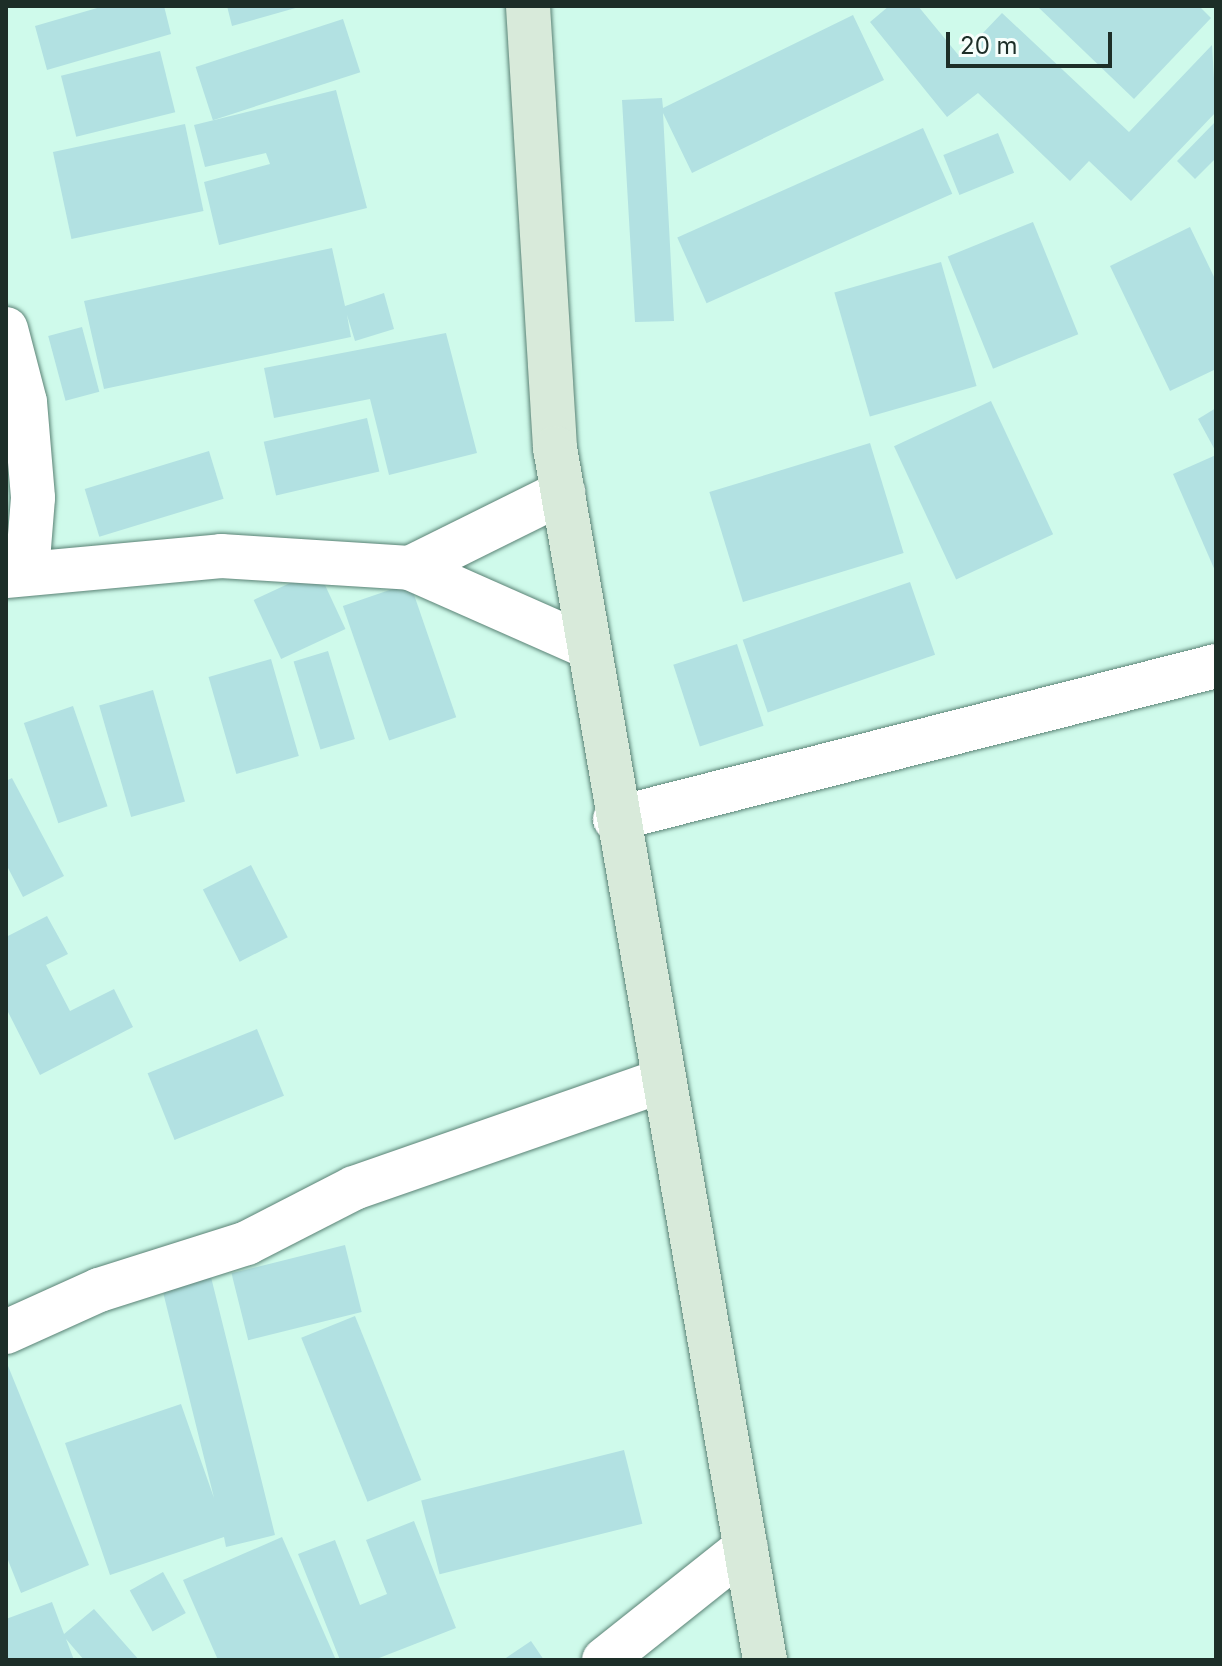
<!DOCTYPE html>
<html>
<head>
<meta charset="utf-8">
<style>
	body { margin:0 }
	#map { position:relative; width:1222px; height:1666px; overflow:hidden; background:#cffaeb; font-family:Inter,sans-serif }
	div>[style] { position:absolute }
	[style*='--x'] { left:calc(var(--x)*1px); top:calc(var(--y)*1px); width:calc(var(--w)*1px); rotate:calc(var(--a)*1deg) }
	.building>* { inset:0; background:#b2e1e2; transform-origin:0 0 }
	.roads { filter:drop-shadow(0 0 2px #5a8275) drop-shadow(0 0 2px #5a8275) }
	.minor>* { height:44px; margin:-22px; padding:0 22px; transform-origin:22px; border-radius:22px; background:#fff }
	.secondary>* { height:44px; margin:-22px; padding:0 22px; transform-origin:22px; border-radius:22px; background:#d8eada }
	span { translate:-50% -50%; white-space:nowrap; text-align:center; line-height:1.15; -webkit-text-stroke:7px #f6fefb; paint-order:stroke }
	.frame { position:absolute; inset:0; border:8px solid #1d2e28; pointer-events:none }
	.scale { position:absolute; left:946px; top:32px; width:166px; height:36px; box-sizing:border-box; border:4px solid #1d2e28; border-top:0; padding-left:10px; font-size:24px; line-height:28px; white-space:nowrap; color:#1d2e28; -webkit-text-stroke:6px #f6fefb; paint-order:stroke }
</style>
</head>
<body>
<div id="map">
	<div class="building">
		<i style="clip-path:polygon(104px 6px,164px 6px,171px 34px,47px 70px,35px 26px)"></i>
		<i style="clip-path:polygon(227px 6px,299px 6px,299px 7px,232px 26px)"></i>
		<i style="clip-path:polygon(889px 6px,918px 6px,960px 57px,1002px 13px,1129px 132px,1212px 45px,1216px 112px,1131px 201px,1089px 161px,1070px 181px,978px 93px,947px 117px,870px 22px)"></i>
		<i style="clip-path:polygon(1037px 6px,1199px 6px,1211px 18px,1134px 99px)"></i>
		<i style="clip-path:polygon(853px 15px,884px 80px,692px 173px,663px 113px,674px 321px,635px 322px,622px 100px,662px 98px,663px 108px)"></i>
		<i style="left:343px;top:19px;width:56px;height:155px;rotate:72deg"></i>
		<i style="left:160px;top:51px;width:63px;height:102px;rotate:76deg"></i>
		<i style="clip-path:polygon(336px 90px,367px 208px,219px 245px,204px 182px,270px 164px,266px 153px,205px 167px,194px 125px)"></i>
		<i style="clip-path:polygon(1216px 121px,1216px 158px,1195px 179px,1177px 161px)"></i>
		<i style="left:185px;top:124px;width:89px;height:135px;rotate:78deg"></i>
		<i style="left:923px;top:128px;width:72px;height:269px;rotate:66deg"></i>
		<i style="left:998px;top:133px;width:43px;height:59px;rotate:68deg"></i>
		<i style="left:1033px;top:222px;width:121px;height:92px;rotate:68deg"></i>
		<i style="clip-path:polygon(1190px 227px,1216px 281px,1216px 369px,1170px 391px,1110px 266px)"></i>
		<i style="clip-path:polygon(332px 248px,345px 306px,384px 293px,394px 329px,355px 341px,347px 315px,351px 337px,104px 389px,84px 301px)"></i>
		<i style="left:941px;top:262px;width:129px;height:111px;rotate:74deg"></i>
		<i style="left:82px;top:327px;width:67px;height:35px;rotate:75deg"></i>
		<i style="clip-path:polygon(446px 333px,477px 453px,389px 475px,370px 399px,274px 418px,264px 368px)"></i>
		<i style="left:991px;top:401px;width:147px;height:107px;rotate:65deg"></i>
		<i style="clip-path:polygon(1216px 408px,1216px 452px,1198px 419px)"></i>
		<i style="left:367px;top:418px;width:55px;height:106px;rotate:77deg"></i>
		<i style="left:870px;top:443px;width:115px;height:168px;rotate:73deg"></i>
		<i style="left:209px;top:451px;width:50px;height:130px;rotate:73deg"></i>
		<i style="clip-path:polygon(1216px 455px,1216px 573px,1173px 474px)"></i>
		<i style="left:318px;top:570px;width:65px;height:71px;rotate:65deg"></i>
		<i style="left:910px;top:582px;width:77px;height:177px;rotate:71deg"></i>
		<i style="left:410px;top:583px;width:142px;height:71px;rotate:71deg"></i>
		<i style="left:737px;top:644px;width:86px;height:67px;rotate:72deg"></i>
		<i style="left:328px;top:651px;width:92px;height:36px;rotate:73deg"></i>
		<i style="left:271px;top:659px;width:101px;height:65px;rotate:74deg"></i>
		<i style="left:153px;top:690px;width:116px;height:56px;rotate:74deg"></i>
		<i style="left:73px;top:706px;width:106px;height:52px;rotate:71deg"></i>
		<i style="clip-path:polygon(12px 778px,64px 876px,23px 897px,6px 864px,6px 781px)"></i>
		<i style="left:251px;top:865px;width:81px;height:54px;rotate:63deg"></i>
		<i style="clip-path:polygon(47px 916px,68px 954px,46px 965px,70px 1011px,114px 989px,133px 1027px,40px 1075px,6px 1008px,6px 937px)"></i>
		<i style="left:257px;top:1029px;width:72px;height:118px;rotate:68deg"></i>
		<i style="left:345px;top:1245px;width:69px;height:117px;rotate:76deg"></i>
		<i style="clip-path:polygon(211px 1277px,275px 1535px,226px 1547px,224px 1537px,110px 1575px,65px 1443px,181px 1404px,214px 1498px,162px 1288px)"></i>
		<i style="left:355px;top:1316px;width:177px;height:58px;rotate:68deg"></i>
		<i style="clip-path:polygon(6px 1361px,89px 1565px,21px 1593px,6px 1555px)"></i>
		<i style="left:624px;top:1450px;width:76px;height:209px;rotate:76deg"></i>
		<i style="clip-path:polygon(414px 1521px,456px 1628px,374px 1660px,340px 1660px,298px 1554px,335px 1540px,360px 1605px,387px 1594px,366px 1540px)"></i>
		<i style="clip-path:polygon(282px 1537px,336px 1660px,218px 1660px,183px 1580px)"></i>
		<i style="left:163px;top:1572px;width:47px;height:38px;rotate:61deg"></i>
		<i style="clip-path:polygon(52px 1602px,64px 1634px,94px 1609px,139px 1660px,84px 1660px,66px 1639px,74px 1660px,6px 1660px,6px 1619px)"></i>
		<i style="clip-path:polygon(531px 1641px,544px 1660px,503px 1660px)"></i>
	</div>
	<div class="roads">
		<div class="minor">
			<i style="--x:6;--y:329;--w:75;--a:75.4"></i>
			<i style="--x:25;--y:402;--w:96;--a:85.2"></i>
			<i style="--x:33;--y:498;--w:74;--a:94.6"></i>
			<i style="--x:410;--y:568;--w:171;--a:-26.4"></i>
			<i style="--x:6;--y:576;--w:216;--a:-5.3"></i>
			<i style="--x:221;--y:556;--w:189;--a:3.6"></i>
			<i style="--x:410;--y:568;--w:195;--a:23.9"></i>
			<i style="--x:615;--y:819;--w:620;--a:-14.28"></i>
			<i style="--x:6;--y:1332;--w:102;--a:-24.3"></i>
			<i style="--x:99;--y:1290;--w:155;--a:-17.6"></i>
			<i style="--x:247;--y:1243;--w:120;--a:-27.2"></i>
			<i style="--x:354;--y:1188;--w:328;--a:-19.2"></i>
			<i style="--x:604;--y:1660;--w:181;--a:-38.5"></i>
		</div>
		<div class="secondary">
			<i style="--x:528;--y:6;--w:443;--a:86.5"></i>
			<i style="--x:555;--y:448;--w:1230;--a:80.17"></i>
		</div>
	</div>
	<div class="frame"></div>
	<div class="scale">20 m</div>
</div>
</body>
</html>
